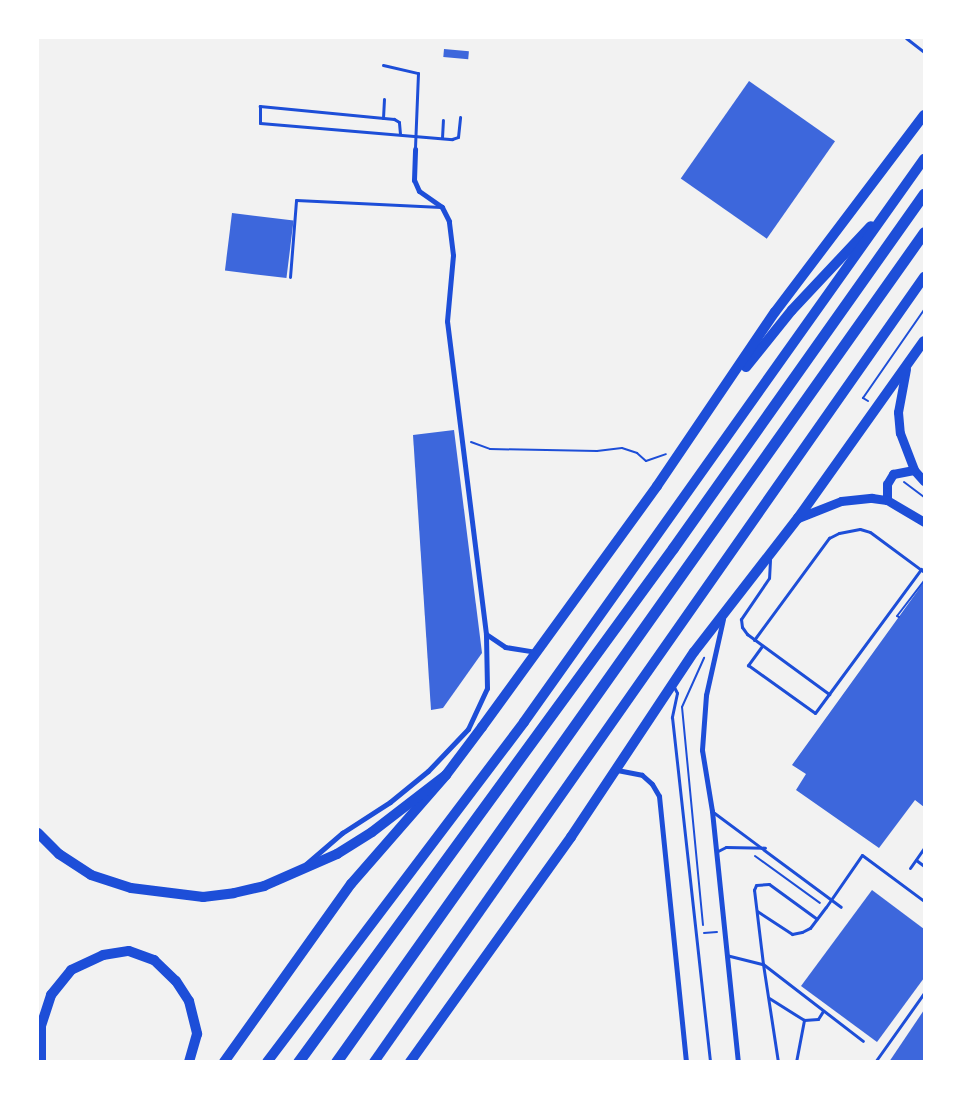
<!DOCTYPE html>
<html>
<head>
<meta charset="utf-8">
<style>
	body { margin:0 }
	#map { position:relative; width:962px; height:1099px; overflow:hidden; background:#f2f2f2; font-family:"Public Sans",sans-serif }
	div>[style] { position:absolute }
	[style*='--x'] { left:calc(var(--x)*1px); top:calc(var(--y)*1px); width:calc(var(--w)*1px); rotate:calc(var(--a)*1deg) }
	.building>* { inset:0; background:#3d67dc; transform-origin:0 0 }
	.path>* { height:2px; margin:-1px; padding:0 1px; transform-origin:1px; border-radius:1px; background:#1d4ed8 }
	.service>* { height:3px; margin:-1.5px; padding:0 1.5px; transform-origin:1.5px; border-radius:1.5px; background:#1d4ed8 }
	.minor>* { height:5px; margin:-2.5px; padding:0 2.5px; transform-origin:2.5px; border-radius:2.5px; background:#1d4ed8 }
	.secondary>* { height:9px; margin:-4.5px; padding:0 4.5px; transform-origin:4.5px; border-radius:4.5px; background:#1d4ed8 }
	.primary>* { height:10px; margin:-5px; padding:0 5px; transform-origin:5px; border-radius:5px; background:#1d4ed8 }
	.trunk>* { height:10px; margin:-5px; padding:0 5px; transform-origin:5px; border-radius:5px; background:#1d4ed8 }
	.motorway>* { height:11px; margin:-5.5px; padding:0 5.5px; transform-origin:5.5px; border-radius:5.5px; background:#1d4ed8 }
	span { translate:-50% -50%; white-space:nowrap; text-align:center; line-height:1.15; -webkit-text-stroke:4.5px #fff; paint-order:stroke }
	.frame { position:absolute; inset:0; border:39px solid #fff; pointer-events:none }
</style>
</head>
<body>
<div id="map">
	<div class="building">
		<i style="left:444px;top:49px;width:25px;height:8px;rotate:5deg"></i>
		<i style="left:749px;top:81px;width:105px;height:119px;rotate:35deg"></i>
		<i style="left:232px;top:213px;width:62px;height:58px;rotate:7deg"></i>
		<i style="clip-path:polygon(454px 430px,482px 653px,443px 708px,431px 710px,413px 435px)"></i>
		<i style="clip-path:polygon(924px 582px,924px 807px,915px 800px,879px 848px,796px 790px,806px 774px,792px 765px)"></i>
		<i style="clip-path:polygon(872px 890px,924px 929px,924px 978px,877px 1042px,801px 986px)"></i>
		<i style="clip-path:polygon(924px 1010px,924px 1062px,889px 1062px)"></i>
	</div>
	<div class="path">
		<i style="--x:868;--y:401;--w:6;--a:-149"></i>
		<i style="--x:863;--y:398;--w:107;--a:-55.3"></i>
		<i style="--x:471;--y:442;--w:20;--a:20"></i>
		<i style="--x:490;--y:449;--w:107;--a:1.1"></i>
		<i style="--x:597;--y:451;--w:25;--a:-7"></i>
		<i style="--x:622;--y:448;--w:16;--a:18"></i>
		<i style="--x:637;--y:453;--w:12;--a:42"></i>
		<i style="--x:646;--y:461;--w:21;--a:-19"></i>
		<i style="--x:904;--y:482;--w:25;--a:37"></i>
		<i style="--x:899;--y:617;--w:2;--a:-153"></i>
		<i style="--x:897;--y:616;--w:44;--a:-52.4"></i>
		<i style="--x:755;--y:856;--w:80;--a:35.9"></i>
		<i style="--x:703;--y:925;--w:219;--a:-95.5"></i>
		<i style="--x:682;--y:707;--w:54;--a:-65.8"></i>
		<i style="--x:704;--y:933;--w:13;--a:-4"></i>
	</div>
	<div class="service">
		<i style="--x:906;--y:38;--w:23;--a:38"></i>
		<i style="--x:383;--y:65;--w:36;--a:13"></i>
		<i style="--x:418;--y:73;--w:76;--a:92.3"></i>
		<i style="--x:383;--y:118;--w:19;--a:-87"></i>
		<i style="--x:400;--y:134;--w:12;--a:-95"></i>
		<i style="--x:399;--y:122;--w:6;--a:-149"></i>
		<i style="--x:394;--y:119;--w:135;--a:-174.5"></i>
		<i style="--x:260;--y:106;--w:17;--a:90"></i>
		<i style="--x:260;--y:123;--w:193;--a:4.8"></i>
		<i style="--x:452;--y:139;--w:6;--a:-18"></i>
		<i style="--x:458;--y:137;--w:20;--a:-84"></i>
		<i style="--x:442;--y:138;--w:18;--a:-87"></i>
		<i style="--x:290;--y:277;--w:77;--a:-85.5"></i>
		<i style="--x:296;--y:200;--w:145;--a:2.8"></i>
		<i style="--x:770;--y:560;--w:18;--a:93"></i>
		<i style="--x:769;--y:578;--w:50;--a:124.3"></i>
		<i style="--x:741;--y:619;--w:8;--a:83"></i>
		<i style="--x:742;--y:627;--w:9;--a:54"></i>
		<i style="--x:747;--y:634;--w:102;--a:36.2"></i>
		<i style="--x:754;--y:640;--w:127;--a:-53.7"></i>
		<i style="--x:829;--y:538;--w:11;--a:-27"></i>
		<i style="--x:839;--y:533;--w:21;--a:-11"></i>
		<i style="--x:860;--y:529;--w:10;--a:17"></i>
		<i style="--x:870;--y:532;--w:67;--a:36.5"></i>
		<i style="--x:762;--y:646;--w:24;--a:126"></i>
		<i style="--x:748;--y:665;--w:82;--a:35.6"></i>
		<i style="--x:815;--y:713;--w:179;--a:-53.6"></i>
		<i style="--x:673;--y:685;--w:9;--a:63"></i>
		<i style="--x:677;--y:693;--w:25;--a:102"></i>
		<i style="--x:672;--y:717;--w:347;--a:83.7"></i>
		<i style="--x:713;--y:812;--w:159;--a:36.6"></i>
		<i style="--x:716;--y:852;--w:11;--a:-27"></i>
		<i style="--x:726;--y:847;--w:39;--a:1"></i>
		<i style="--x:916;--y:860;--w:10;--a:37"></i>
		<i style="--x:910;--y:868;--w:24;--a:-55"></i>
		<i style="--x:757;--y:911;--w:42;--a:33.3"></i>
		<i style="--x:792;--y:934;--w:10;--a:-11"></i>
		<i style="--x:802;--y:932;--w:9;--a:-27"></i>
		<i style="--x:810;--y:928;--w:26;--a:-53"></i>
		<i style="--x:826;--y:907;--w:63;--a:-55.3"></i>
		<i style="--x:862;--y:855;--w:77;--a:36.6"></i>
		<i style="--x:726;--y:955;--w:38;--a:14"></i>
		<i style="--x:763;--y:964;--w:126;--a:37.6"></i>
		<i style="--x:769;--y:998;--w:41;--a:32.2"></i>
		<i style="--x:804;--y:1020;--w:14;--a:-4"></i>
		<i style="--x:818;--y:1019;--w:9;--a:-58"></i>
		<i style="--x:778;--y:1062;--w:99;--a:-98.7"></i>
		<i style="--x:763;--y:964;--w:75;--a:-96.9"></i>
		<i style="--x:754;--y:890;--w:5;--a:-68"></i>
		<i style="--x:756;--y:885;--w:13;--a:-4"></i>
		<i style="--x:769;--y:884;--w:59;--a:36.1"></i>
		<i style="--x:796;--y:1062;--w:43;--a:-79.2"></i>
		<i style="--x:875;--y:1062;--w:85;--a:-54.6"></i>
	</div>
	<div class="minor">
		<i style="--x:723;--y:619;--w:78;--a:102.6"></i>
		<i style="--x:706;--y:695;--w:55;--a:94.2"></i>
		<i style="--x:702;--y:750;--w:62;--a:80.7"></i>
		<i style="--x:712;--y:811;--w:252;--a:84.1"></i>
		<i style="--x:486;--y:634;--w:23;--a:34"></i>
		<i style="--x:505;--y:647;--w:31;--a:9"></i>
		<i style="--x:617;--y:770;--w:25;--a:11"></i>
		<i style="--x:642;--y:775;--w:13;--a:42"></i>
		<i style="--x:652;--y:784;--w:14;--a:60"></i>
		<i style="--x:659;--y:796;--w:267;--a:84.2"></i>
		<i style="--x:306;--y:864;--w:48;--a:-40.7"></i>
		<i style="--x:342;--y:833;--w:57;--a:-32.9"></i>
		<i style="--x:390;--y:802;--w:49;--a:-39.2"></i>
		<i style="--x:428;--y:771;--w:58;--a:-46.4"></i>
		<i style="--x:468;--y:729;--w:45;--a:-65.1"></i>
		<i style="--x:487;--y:688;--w:54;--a:-91.1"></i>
		<i style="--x:486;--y:634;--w:315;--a:-97.1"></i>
		<i style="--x:447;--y:321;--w:66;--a:-84.8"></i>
		<i style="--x:453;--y:255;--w:34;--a:-97"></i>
		<i style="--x:449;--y:221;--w:16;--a:-117"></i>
		<i style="--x:442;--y:207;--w:28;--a:-145"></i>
		<i style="--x:419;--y:191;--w:12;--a:-114"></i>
		<i style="--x:414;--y:180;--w:31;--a:-88"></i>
	</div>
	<div class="secondary">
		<i style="--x:906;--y:369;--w:44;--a:100.5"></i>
		<i style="--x:898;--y:412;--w:21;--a:85"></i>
		<i style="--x:900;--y:433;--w:40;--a:69"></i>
		<i style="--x:914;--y:470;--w:15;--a:48"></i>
		<i style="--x:887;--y:500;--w:16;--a:-90"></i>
		<i style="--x:887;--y:484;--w:12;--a:-59"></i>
		<i style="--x:893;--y:474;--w:21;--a:-11"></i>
		<i style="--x:798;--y:518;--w:46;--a:-21.6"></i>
		<i style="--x:841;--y:501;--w:31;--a:-6"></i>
		<i style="--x:872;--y:498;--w:15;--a:8"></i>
		<i style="--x:887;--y:500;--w:43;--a:30.7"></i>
	</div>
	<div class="primary">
		<i style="--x:746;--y:367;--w:73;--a:-51.1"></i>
		<i style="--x:792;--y:310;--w:115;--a:-46.8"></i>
		<i style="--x:224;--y:1062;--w:219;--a:-54.5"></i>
		<i style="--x:351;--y:884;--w:145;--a:-48.9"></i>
		<i style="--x:446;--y:775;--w:60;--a:-53.1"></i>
		<i style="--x:482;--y:727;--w:298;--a:-54"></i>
		<i style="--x:657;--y:486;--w:210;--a:-55.9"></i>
		<i style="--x:775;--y:312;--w:247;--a:-52.9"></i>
		<i style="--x:267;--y:1062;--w:426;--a:-52.9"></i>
		<i style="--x:524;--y:722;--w:691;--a:-54.61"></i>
		<i style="--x:374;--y:1062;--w:959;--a:-54.98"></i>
		<i style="--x:410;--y:1062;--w:277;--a:-54.4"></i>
		<i style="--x:571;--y:837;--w:222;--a:-56.4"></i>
		<i style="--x:694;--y:652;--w:170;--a:-52.2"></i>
		<i style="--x:798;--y:518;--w:217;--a:-54.6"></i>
	</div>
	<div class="trunk">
		<i style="--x:38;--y:833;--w:30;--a:45"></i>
		<i style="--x:59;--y:854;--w:38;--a:33"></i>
		<i style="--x:91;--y:875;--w:42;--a:18"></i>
		<i style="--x:131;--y:888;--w:73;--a:7.1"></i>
		<i style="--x:203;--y:897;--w:31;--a:-7"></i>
		<i style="--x:234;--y:893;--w:31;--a:-13"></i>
		<i style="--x:264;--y:886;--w:80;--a:-23.7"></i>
		<i style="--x:337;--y:854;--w:41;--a:-32.2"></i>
		<i style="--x:372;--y:832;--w:93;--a:-37.6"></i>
		<i style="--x:41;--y:1062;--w:36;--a:-90"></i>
		<i style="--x:41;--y:1026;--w:33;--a:-72"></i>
		<i style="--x:51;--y:995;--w:32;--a:-51"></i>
		<i style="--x:71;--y:970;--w:35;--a:-25"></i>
		<i style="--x:103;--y:955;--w:26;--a:-9"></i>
		<i style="--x:129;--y:951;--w:27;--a:20"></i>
		<i style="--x:154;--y:960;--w:30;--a:44"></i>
		<i style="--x:176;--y:981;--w:24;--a:57"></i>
		<i style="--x:189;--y:1001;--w:34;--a:76"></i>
		<i style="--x:197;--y:1034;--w:29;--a:106"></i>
	</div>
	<div class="motorway">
		<i style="--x:298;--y:1062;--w:636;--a:-53.89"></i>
		<i style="--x:673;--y:548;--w:434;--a:-54.7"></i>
		<i style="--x:336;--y:1062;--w:1017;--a:-54.68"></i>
	</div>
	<div class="frame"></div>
</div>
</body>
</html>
